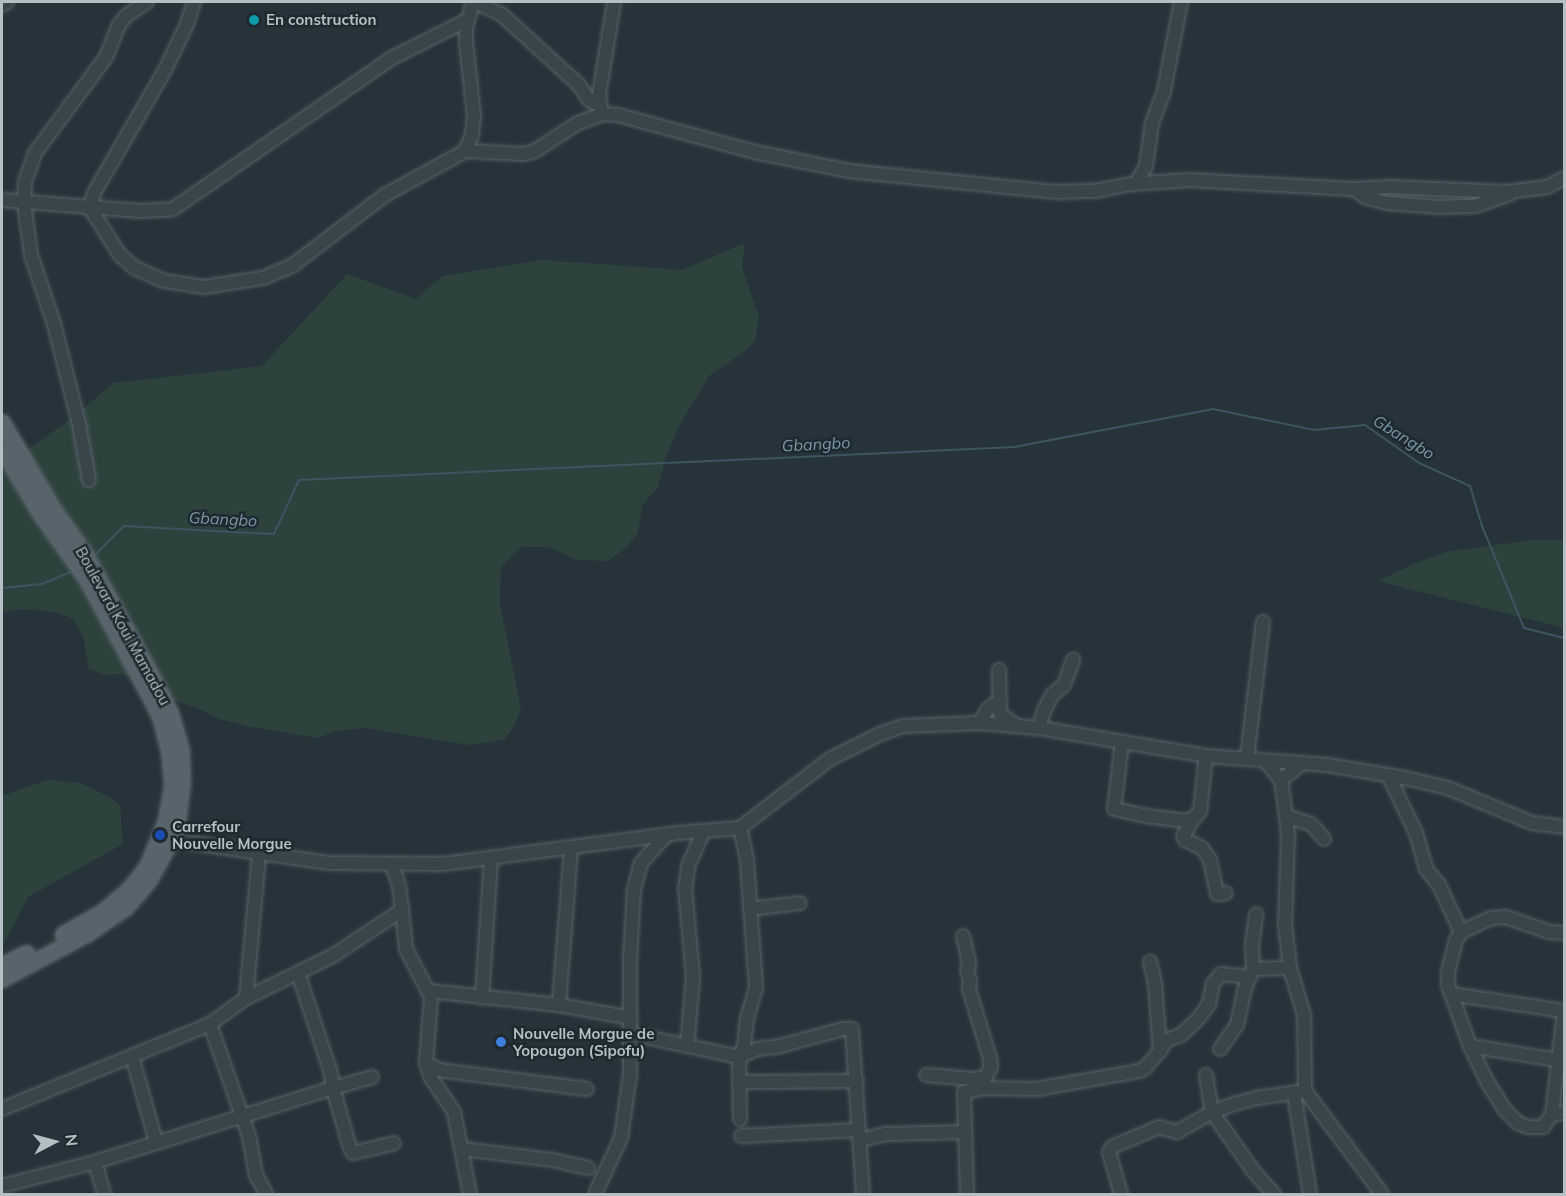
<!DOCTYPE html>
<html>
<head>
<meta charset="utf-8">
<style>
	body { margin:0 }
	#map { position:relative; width:1566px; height:1196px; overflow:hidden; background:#26333a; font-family:Mulish,sans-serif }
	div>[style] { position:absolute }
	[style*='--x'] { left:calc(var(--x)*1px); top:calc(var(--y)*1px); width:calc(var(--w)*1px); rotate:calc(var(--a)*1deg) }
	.green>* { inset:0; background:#2e423d }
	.stream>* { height:2px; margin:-1px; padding:0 1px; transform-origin:1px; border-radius:1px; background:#3d5461 }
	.roads { filter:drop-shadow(0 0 2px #576269) drop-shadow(0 0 2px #576269) }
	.minor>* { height:12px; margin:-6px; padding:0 6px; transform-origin:6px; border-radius:6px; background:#39444b }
	.major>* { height:15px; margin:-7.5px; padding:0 7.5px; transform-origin:7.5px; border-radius:7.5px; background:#58646b }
	.dots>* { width:16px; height:16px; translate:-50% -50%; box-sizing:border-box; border:3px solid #1e2930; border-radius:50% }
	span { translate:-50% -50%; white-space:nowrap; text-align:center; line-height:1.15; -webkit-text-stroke:5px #1e2930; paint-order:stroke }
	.poi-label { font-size:15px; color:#b5bfc6; font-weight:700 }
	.left { translate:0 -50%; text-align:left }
	.street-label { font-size:15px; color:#b5bfc6 }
	.water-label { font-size:16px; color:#7996a6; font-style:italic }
	.frame { position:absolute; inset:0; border:3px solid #b5bfc6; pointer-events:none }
	.north { position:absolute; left:24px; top:1112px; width:60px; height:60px; -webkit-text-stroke:4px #1e2930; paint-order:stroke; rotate:84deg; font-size:16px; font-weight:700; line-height:24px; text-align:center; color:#b5bfc6 }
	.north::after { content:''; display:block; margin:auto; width:21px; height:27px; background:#b5bfc6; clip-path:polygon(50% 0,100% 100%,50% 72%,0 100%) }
</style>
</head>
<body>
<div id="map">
	<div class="green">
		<i style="clip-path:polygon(745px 243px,742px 266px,759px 317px,755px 341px,745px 351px,709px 376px,679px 426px,666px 457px,658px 487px,642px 506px,638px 533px,627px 547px,608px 561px,577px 560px,548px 547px,522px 547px,501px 567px,500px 604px,521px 709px,514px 726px,504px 740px,469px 745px,365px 728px,337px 731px,317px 738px,246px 726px,216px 718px,198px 708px,168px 698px,124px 674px,105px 675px,89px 669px,83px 636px,72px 618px,55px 612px,22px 609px,2px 612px,2px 468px,71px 419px,113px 383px,262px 366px,347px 274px,416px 299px,442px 276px,543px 260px,682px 270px)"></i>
		<i style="clip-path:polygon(1533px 540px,1564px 540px,1564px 628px,1378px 581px,1418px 562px,1450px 551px)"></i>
		<i style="clip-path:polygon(47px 780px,80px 783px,110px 797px,120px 806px,123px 844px,28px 897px,2px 948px,2px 796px)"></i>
	</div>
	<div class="stream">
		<i style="--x:94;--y:556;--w:42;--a:-45"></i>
		<i style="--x:124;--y:526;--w:150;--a:3.1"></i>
		<i style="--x:274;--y:534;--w:60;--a:-65.2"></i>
		<i style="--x:299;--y:480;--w:716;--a:-2.64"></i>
		<i style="--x:1014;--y:447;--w:203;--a:-10.8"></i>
		<i style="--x:1213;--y:409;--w:103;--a:11.7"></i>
		<i style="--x:1314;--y:430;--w:51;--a:-5.6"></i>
		<i style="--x:1365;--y:425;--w:66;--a:35.1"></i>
		<i style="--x:1419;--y:463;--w:56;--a:24.3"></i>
		<i style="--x:1470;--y:486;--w:42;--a:73.3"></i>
		<i style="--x:1482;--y:526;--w:110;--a:67.6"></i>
		<i style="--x:1524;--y:628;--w:41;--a:14"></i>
		<i style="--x:2;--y:588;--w:40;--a:-5.7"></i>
		<i style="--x:42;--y:584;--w:33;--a:-23"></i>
	</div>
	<div class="roads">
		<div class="minor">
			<i style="--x:194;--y:2;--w:23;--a:108"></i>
			<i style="--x:187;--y:24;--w:51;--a:115.6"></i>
			<i style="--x:165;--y:70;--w:142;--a:120"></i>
			<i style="--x:94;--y:193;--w:16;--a:105"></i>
			<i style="--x:90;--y:208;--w:56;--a:57.4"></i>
			<i style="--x:120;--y:255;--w:20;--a:41"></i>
			<i style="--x:135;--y:268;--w:32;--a:24"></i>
			<i style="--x:164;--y:281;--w:40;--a:8.5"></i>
			<i style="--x:204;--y:287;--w:60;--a:-8.7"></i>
			<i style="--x:263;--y:278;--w:33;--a:-23"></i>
			<i style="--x:293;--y:265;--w:116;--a:-37.3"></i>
			<i style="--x:385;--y:195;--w:91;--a:-28.8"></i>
			<i style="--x:465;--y:151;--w:59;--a:2.9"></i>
			<i style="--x:524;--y:154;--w:11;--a:-15"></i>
			<i style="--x:535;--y:151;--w:51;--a:-33.1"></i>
			<i style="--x:578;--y:123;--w:27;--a:-20"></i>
			<i style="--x:603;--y:114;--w:15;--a:4"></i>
			<i style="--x:618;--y:115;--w:142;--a:15.1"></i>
			<i style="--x:755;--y:152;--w:96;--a:11.4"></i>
			<i style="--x:849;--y:171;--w:209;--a:5.8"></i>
			<i style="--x:1057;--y:192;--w:38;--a:-2"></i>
			<i style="--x:1095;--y:191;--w:36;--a:-11"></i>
			<i style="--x:1130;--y:184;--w:59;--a:-3.9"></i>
			<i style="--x:1189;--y:180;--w:165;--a:3.1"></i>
			<i style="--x:1354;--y:189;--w:36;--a:-3"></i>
			<i style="--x:1390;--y:187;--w:116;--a:2.5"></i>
			<i style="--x:1506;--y:192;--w:41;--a:-7"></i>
			<i style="--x:1547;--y:187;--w:19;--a:-28"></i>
			<i style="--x:476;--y:2;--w:28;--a:26"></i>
			<i style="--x:501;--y:14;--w:105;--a:42.3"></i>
			<i style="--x:579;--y:85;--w:18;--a:56"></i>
			<i style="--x:589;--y:100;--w:13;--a:29"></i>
			<i style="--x:2;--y:5;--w:6;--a:-31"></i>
			<i style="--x:601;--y:110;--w:15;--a:-98"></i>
			<i style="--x:599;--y:95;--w:94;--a:-80.8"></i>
			<i style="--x:465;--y:151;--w:17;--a:-66"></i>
			<i style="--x:472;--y:135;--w:20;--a:-84"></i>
			<i style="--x:474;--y:115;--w:72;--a:-96.3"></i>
			<i style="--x:466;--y:43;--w:15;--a:-90"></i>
			<i style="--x:466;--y:28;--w:27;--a:-75"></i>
			<i style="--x:1136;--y:184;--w:21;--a:-61"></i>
			<i style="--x:1146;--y:166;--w:43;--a:-82.1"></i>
			<i style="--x:1152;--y:123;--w:34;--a:-69"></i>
			<i style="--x:1164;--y:91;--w:91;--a:-79.2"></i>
			<i style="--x:1354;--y:189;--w:14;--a:36"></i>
			<i style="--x:1365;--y:197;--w:24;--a:15"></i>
			<i style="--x:1388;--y:203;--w:51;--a:4.5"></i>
			<i style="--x:1439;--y:207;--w:36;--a:-2"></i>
			<i style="--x:1475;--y:206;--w:36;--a:-19"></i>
			<i style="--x:2;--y:200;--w:138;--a:4.6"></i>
			<i style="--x:140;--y:211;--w:33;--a:-3"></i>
			<i style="--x:173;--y:209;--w:266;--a:-34.6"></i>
			<i style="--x:392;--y:58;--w:84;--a:-26.9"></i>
			<i style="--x:89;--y:480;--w:57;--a:-100.1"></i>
			<i style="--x:79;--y:424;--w:103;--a:-104"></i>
			<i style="--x:54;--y:324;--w:73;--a:-108.4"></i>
			<i style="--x:31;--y:255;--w:53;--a:-97.5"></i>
			<i style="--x:24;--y:202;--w:20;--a:-87"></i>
			<i style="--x:25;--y:182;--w:31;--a:-71"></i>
			<i style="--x:35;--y:153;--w:119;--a:-53.5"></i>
			<i style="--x:106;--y:57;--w:35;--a:-68"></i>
			<i style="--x:119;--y:25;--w:11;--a:-52"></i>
			<i style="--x:126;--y:16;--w:25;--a:-34"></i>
			<i style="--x:999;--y:670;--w:44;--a:88.7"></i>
			<i style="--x:1000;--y:714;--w:19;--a:35"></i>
			<i style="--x:979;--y:723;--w:17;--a:-57"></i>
			<i style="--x:988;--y:709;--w:14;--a:-36"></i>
			<i style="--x:1039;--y:728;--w:19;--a:-74"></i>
			<i style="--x:1044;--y:710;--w:18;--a:-61"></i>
			<i style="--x:1053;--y:694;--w:14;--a:-39"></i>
			<i style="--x:1064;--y:685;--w:27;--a:-70"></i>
			<i style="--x:1122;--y:743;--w:66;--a:96.9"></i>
			<i style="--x:1114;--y:809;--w:33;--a:12"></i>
			<i style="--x:1146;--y:816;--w:40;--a:7.1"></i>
			<i style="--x:1186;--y:821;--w:9;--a:-21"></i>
			<i style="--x:1194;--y:818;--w:9;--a:-49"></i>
			<i style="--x:1200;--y:811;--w:55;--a:-83.8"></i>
			<i style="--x:1247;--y:758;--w:137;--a:-83.3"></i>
			<i style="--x:1265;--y:761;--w:25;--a:50"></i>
			<i style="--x:1281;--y:780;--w:36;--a:82"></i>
			<i style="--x:1286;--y:816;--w:20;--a:84"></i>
			<i style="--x:1288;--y:836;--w:89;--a:91.9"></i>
			<i style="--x:1285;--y:925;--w:43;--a:83.4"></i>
			<i style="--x:1290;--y:968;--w:49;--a:73.4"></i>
			<i style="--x:1304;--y:1015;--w:76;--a:89.2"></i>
			<i style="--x:1305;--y:1091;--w:129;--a:53.2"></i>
			<i style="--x:1388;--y:775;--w:64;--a:64.2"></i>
			<i style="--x:1416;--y:833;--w:37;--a:74"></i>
			<i style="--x:1426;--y:869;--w:21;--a:51"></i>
			<i style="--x:1439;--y:885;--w:52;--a:64.9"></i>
			<i style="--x:1281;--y:780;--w:28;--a:-38"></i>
			<i style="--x:1286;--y:816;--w:26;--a:18"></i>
			<i style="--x:1311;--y:824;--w:20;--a:49"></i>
			<i style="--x:1194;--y:818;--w:21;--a:121"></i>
			<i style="--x:1183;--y:836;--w:4;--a:63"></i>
			<i style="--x:1185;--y:840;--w:19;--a:25"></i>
			<i style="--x:1202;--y:848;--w:14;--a:56"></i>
			<i style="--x:1210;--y:860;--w:35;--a:78"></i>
			<i style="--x:1217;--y:894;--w:9;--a:-6"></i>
			<i style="--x:171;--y:840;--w:160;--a:8.3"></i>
			<i style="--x:329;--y:863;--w:114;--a:0.5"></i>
			<i style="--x:443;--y:864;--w:237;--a:-7.5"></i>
			<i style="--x:678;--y:833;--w:62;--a:-4.6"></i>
			<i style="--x:740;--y:828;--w:113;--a:-37.5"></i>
			<i style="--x:830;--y:759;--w:56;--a:-26.6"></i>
			<i style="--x:880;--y:734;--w:24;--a:-19"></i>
			<i style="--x:903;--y:726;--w:76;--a:-2.3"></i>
			<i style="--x:979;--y:723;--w:60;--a:4.8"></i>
			<i style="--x:1039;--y:728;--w:169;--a:9.5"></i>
			<i style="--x:1206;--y:756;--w:122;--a:4.2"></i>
			<i style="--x:1328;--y:765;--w:78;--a:9.6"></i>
			<i style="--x:1405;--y:778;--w:44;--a:13.1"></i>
			<i style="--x:1448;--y:788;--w:91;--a:22.6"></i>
			<i style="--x:1532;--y:823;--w:32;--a:7"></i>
			<i style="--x:750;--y:909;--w:50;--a:-6.8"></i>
			<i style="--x:402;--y:910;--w:39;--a:84"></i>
			<i style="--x:406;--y:949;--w:54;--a:62.5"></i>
			<i style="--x:431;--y:997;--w:66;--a:94.3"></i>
			<i style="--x:426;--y:1063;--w:16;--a:72"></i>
			<i style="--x:431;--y:1078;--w:41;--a:55.9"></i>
			<i style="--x:454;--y:1112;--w:84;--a:79"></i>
			<i style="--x:1564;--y:933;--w:15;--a:-176"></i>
			<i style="--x:1549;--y:932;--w:46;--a:-160.8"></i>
			<i style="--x:1506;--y:917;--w:15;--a:176"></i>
			<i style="--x:1491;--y:918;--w:33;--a:155"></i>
			<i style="--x:1461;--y:932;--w:9;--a:122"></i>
			<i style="--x:1456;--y:940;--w:33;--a:104"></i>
			<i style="--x:1448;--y:972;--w:13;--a:90"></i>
			<i style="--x:1448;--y:985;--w:65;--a:70.2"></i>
			<i style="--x:1470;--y:1046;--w:41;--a:64.1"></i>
			<i style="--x:1488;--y:1083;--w:31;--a:58"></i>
			<i style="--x:1504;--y:1109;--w:20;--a:45"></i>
			<i style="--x:1518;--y:1123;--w:11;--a:22"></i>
			<i style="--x:1528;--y:1127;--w:15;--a:0"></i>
			<i style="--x:1543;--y:1127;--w:16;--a:-55"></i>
			<i style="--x:1552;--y:1114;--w:101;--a:-83.2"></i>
			<i style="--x:963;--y:936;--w:28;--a:77"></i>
			<i style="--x:969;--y:963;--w:7;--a:106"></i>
			<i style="--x:967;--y:970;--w:11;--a:75"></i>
			<i style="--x:970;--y:981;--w:8;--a:97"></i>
			<i style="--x:969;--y:989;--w:72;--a:73.1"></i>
			<i style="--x:990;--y:1058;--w:9;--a:84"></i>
			<i style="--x:991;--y:1067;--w:13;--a:119"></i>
			<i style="--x:985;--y:1078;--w:10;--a:90"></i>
			<i style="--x:1253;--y:969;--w:37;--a:-2"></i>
			<i style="--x:429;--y:991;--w:131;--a:6.1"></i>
			<i style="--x:559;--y:1005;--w:73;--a:10.2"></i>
			<i style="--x:1451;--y:994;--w:114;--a:8.6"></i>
			<i style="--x:246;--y:998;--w:144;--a:-84.8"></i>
			<i style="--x:482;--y:998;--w:139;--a:-86.3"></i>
			<i style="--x:559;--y:1005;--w:157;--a:-85.6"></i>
			<i style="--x:210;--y:1024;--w:119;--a:70.8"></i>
			<i style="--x:249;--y:1136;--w:40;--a:80"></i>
			<i style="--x:256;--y:1175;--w:21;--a:62"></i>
			<i style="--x:632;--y:1034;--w:109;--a:12.1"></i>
			<i style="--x:739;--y:1057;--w:62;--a:89.1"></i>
			<i style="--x:687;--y:1046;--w:69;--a:-85"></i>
			<i style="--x:693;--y:977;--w:89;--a:-95.1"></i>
			<i style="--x:685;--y:888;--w:24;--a:-81"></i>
			<i style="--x:689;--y:864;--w:36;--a:-66"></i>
			<i style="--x:1470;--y:1046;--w:95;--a:9.1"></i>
			<i style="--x:1220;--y:1049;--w:29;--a:-55"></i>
			<i style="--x:1237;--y:1025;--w:35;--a:-78"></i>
			<i style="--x:1244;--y:991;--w:24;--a:-68"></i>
			<i style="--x:1253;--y:969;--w:25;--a:-92"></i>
			<i style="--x:1252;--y:944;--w:30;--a:-82"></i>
			<i style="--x:1160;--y:1050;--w:12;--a:-55"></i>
			<i style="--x:1167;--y:1040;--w:15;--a:-20"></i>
			<i style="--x:1181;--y:1035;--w:23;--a:-43"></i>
			<i style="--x:1198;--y:1019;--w:19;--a:-54"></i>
			<i style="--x:1209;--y:1004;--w:21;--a:-79"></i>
			<i style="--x:1213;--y:983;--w:12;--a:-48"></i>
			<i style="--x:1221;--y:974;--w:28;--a:6"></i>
			<i style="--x:132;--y:1056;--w:89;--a:74.4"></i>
			<i style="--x:739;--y:1057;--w:20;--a:-24"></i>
			<i style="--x:757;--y:1049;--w:23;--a:-7"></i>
			<i style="--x:780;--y:1046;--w:65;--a:-15.1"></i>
			<i style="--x:843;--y:1029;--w:9;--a:0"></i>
			<i style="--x:852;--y:1029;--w:165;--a:86.2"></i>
			<i style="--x:739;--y:1057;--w:11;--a:-63"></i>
			<i style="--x:744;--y:1047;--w:28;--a:-84"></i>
			<i style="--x:747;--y:1019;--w:33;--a:-74"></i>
			<i style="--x:756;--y:987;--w:127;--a:-94.1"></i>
			<i style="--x:747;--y:860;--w:33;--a:-102"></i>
			<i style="--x:426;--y:1063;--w:15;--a:28"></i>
			<i style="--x:439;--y:1070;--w:149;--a:7.3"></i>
			<i style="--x:926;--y:1075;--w:47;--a:4.9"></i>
			<i style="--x:973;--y:1079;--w:12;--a:-5"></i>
			<i style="--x:1206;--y:1075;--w:37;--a:81"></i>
			<i style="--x:1212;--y:1112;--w:73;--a:55"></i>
			<i style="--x:1254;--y:1172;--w:30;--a:48"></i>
			<i style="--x:372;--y:1077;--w:41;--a:164.2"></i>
			<i style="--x:333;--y:1088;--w:62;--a:74.2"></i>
			<i style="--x:350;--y:1148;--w:6;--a:59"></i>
			<i style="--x:353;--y:1153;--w:42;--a:-13.7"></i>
			<i style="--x:739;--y:1082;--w:118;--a:-0.5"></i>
			<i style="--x:1294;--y:1093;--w:102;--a:81"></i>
			<i style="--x:2;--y:1109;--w:225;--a:-22.2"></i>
			<i style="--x:210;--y:1024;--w:44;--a:-35.8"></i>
			<i style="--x:246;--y:998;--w:98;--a:-26"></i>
			<i style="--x:334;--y:955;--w:82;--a:-33.5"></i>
			<i style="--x:402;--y:910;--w:24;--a:-97"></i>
			<i style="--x:399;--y:886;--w:23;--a:-108"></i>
			<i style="--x:1552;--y:1114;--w:12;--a:-5"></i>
			<i style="--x:741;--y:1136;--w:118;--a:-2.9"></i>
			<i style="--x:860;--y:1140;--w:28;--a:-13"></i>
			<i style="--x:887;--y:1134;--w:77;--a:-1.5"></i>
			<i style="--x:463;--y:1149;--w:91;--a:7"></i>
			<i style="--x:553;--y:1160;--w:36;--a:13"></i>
			<i style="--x:95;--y:1162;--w:33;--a:74"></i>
			<i style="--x:2;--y:1186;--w:96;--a:-14.5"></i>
			<i style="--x:95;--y:1162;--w:249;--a:-17.3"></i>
			<i style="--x:333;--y:1088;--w:18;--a:-99"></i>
			<i style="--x:330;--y:1070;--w:102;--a:-108.3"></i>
			<i style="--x:595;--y:1194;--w:62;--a:-65.1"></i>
			<i style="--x:621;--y:1138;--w:64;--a:-81.9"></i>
			<i style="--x:630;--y:1075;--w:115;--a:-90"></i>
			<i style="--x:630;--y:960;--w:71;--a:-86.8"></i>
			<i style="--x:634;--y:889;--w:27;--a:-75"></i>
			<i style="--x:641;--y:863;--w:36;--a:-48"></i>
			<i style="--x:967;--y:1194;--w:102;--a:-91.7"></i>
			<i style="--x:964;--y:1092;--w:21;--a:-11"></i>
			<i style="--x:985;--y:1088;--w:52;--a:1.1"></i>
			<i style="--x:1037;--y:1089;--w:104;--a:-10"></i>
			<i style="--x:1139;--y:1071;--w:7;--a:-27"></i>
			<i style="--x:1145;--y:1068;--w:23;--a:-49"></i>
			<i style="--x:1160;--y:1051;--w:68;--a:-94.2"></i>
			<i style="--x:1155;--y:983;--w:22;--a:-103"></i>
			<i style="--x:1121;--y:1194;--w:44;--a:-105.9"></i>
			<i style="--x:1109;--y:1152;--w:6;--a:-59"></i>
			<i style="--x:1112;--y:1147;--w:51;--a:-23.1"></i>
			<i style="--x:1159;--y:1127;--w:19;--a:16"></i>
			<i style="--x:1177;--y:1132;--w:40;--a:-29.7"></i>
			<i style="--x:1212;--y:1112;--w:23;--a:-20"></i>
			<i style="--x:1234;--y:1104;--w:24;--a:-15"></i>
			<i style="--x:1257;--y:1098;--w:49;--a:-8.3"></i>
		</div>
		<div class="major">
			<i style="--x:2;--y:422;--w:101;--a:59.6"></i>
			<i style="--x:53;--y:509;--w:55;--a:54.6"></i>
			<i style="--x:85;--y:554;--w:153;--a:61.4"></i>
			<i style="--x:158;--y:688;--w:30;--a:64"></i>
			<i style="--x:171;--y:715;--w:37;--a:74"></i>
			<i style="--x:181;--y:751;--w:33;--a:88"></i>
			<i style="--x:182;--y:784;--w:33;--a:97"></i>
			<i style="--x:178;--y:817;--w:24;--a:107"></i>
			<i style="--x:171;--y:840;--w:46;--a:118.8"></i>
			<i style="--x:149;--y:880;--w:34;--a:130"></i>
			<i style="--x:127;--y:906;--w:47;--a:145.3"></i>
			<i style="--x:88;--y:933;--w:98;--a:151.9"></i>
			<i style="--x:2;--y:450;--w:76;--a:59"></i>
			<i style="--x:41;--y:515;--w:80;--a:54.7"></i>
			<i style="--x:87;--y:580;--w:133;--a:61.7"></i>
			<i style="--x:150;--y:697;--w:25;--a:64"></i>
			<i style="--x:161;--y:720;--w:32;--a:76"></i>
			<i style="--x:169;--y:751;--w:34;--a:85"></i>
			<i style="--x:172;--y:785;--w:36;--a:100"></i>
			<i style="--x:166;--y:820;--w:50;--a:112.4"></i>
			<i style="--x:147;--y:866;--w:28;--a:128"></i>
			<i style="--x:130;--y:888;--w:37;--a:139"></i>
			<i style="--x:102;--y:912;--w:45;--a:150.6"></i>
			<i style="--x:2;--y:965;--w:27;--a:-27"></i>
		</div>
	</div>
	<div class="dots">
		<i style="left:254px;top:20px;background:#0f9aa8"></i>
		<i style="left:160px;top:835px;background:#1a4fb4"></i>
		<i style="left:501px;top:1042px;background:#3f7fe0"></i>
	</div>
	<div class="poi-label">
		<span class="left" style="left:266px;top:20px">En construction</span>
		<span class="left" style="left:172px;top:835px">Carrefour<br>Nouvelle Morgue</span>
		<span class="left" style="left:513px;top:1042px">Nouvelle Morgue de<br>Yopougon (Sipofu)</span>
	</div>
	<div class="street-label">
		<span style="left:123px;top:626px;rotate:61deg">Boulevard Koui Mamadou</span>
	</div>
	<div class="water-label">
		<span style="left:1404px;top:437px;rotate:32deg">Gbangbo</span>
		<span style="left:816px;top:444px;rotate:-3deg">Gbangbo</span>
		<span style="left:223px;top:519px;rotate:3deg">Gbangbo</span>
	</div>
	<div class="frame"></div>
	<div class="north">N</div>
</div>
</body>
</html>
